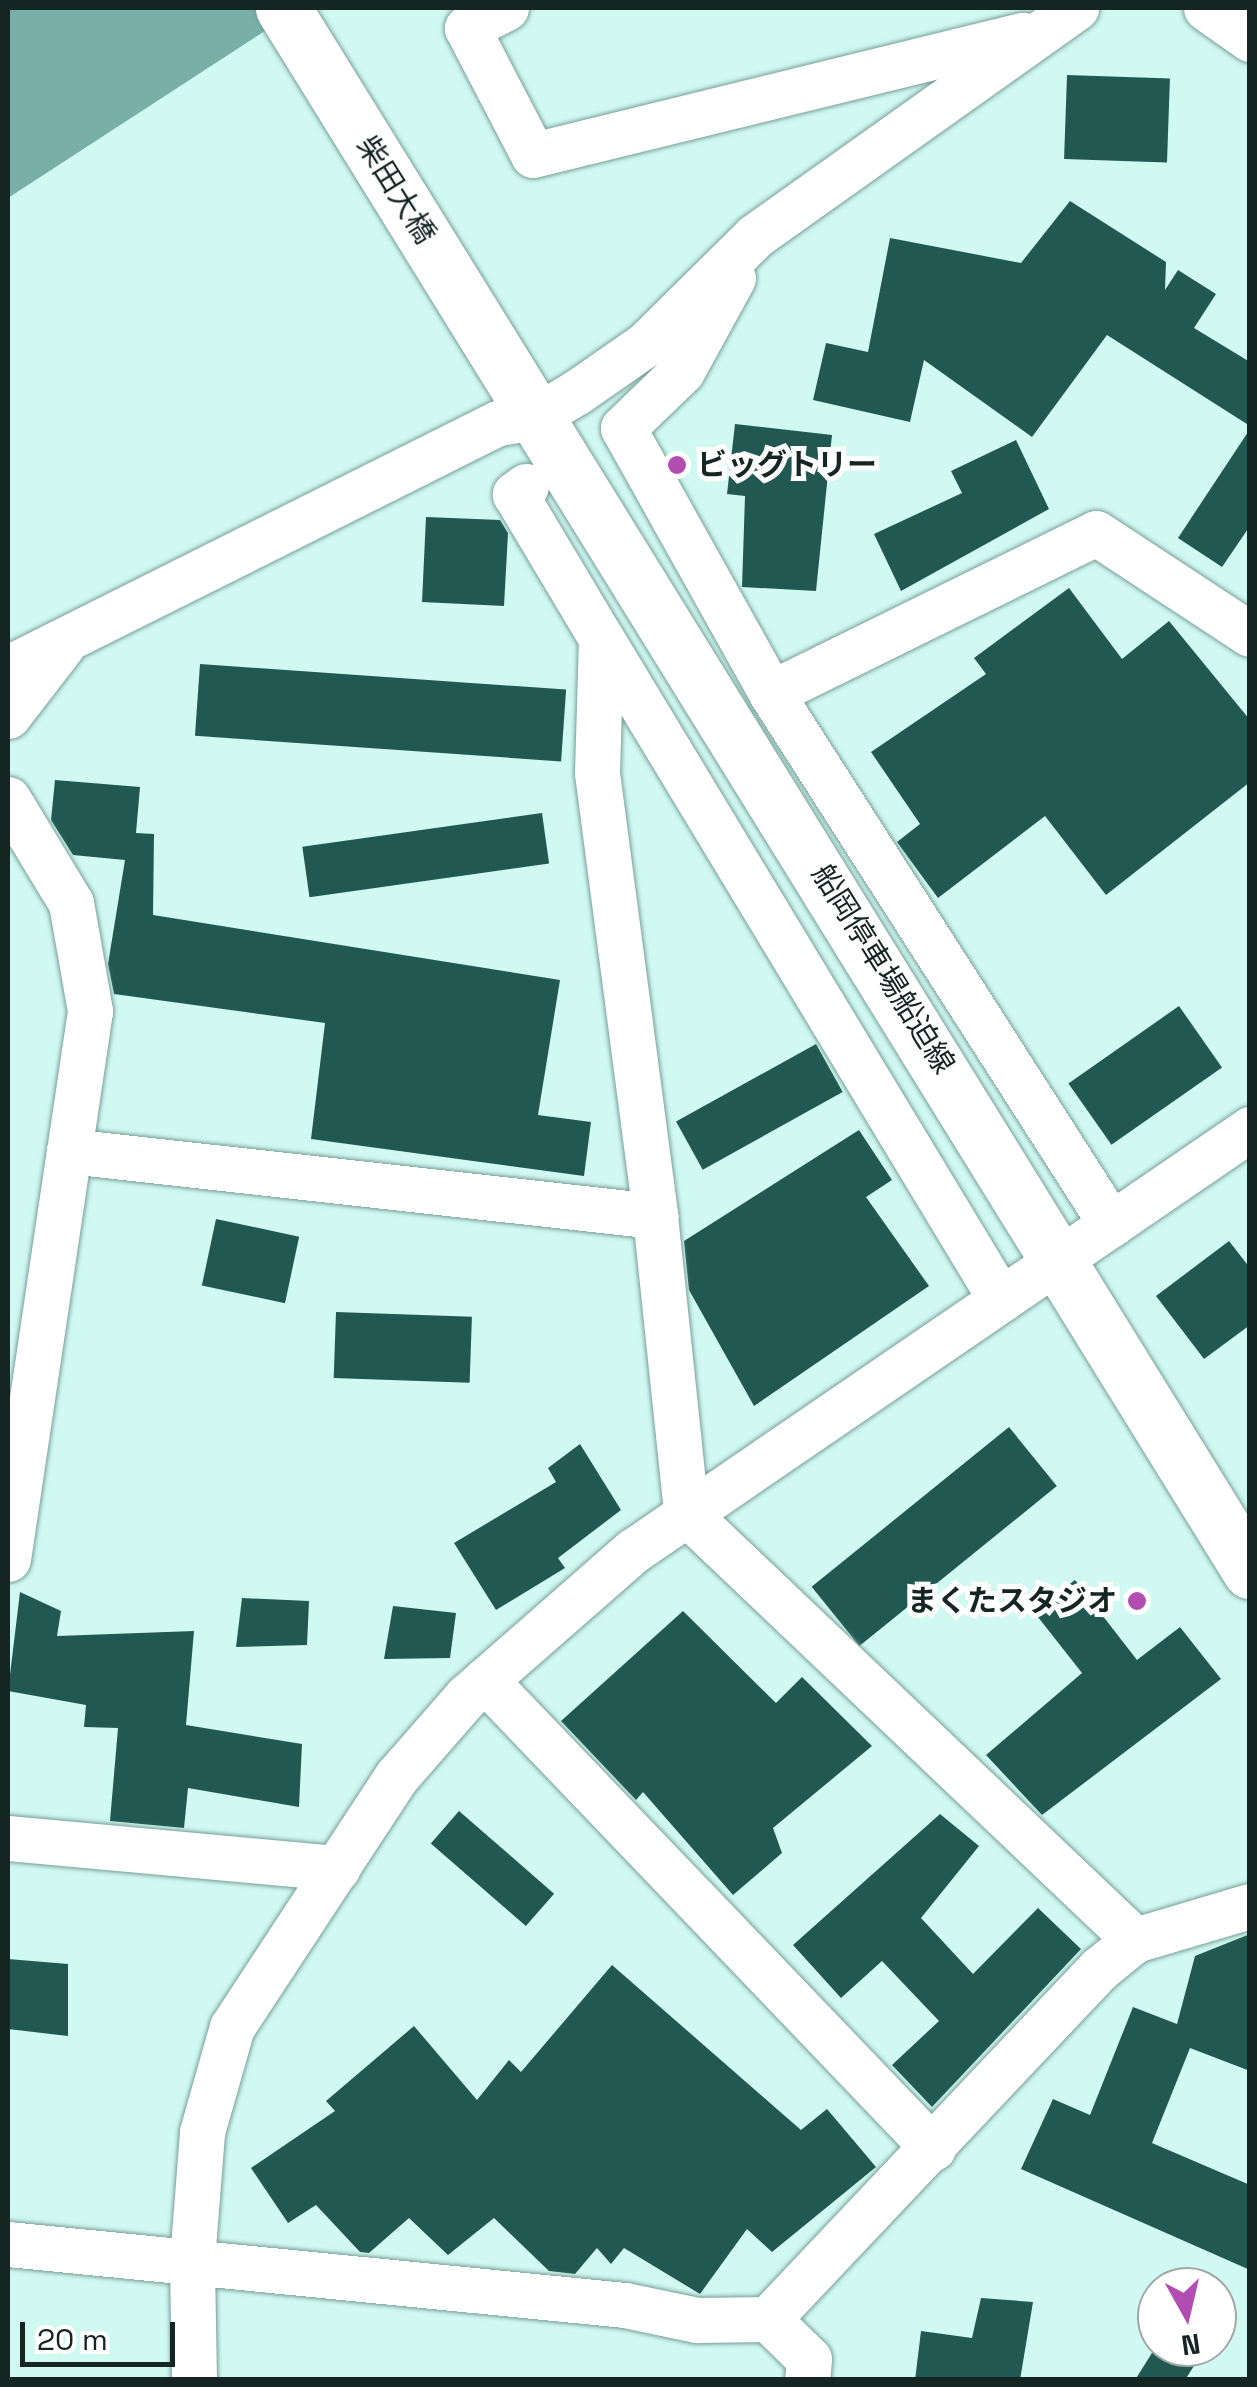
<!DOCTYPE html>
<html>
<head>
<meta charset="utf-8">
<style>
	body { margin:0 }
	#map { position:relative; width:1257px; height:2387px; overflow:hidden; background:#d0f9f1; font-family:"Space Grotesk","Noto Sans JP",sans-serif }
	div>[style] { position:absolute }
	[style*='--x'] { left:calc(var(--x)*1px); top:calc(var(--y)*1px); width:calc(var(--w)*1px); rotate:calc(var(--a)*1deg) }
	.water>* { inset:0; background:#78b0a7 }
	.building>* { inset:0; background:#215952; transform-origin:0 0 }
	.roads { filter:drop-shadow(0 0 2px #789e98) drop-shadow(0 0 2px #789e98) }
	.street>* { height:45px; margin:-22.5px; padding:0 22.5px; transform-origin:22.5px; border-radius:22.5px; background:#fff }
	.secondary>* { height:55px; margin:-27.5px; padding:0 27.5px; transform-origin:27.5px; border-radius:27.5px; background:#fff }
	.dots>* { width:28px; height:28px; translate:-50% -50%; box-sizing:border-box; border:5px solid #fff; border-radius:50% }
	span { translate:-50% -50%; white-space:nowrap; text-align:center; line-height:1.15; -webkit-text-stroke:10px #fff; paint-order:stroke }
	.street-label { font-size:30px; color:#152522 }
	.poi-label { font-size:30px; color:#152522; font-weight:700 }
	.left { translate:0 -50%; text-align:left }
	.right { translate:-100% -50%; text-align:right }
	.frame { position:absolute; inset:0; border:10px solid #152522; pointer-events:none }
	.north { position:absolute; left:1137px; top:2267px; width:100px; height:100px; box-sizing:border-box; background:#fff; border:2px solid #a1a8a7; border-radius:50%; rotate:172deg; font-size:28px; font-weight:700; line-height:40px; text-align:center; color:#152522 }
	.north::after { content:''; display:block; margin:auto; width:35px; height:45px; background:#b24db2; clip-path:polygon(50% 0,100% 100%,50% 72%,0 100%) }
	.scale { position:absolute; left:20px; top:2322px; width:155px; height:45px; box-sizing:border-box; border:5px solid #152522; border-top:0; padding-left:12px; font-size:30px; line-height:35px; white-space:nowrap; color:#152522; -webkit-text-stroke:8px #fff; paint-order:stroke }
</style>
</head>
<body>
<div id="map">
	<div class="water">
		<i style="clip-path:polygon(8px 8px,300px 8px,8px 198px)"></i>
	</div>
	<div class="building">
		<i style="left:1067px;top:75px;width:103px;height:84px;rotate:2deg"></i>
		<i style="clip-path:polygon(1070px 201px,1166px 262px,1165px 290px,1178px 270px,1216px 294px,1194px 328px,1250px 362px,1250px 426px,1107px 335px,1032px 437px,924px 360px,910px 422px,813px 400px,826px 343px,868px 352px,890px 238px,1021px 263px)"></i>
		<i style="clip-path:polygon(735px 424px,832px 435px,816px 591px,742px 587px,745px 496px,727px 494px)"></i>
		<i style="clip-path:polygon(1250px 429px,1250px 526px,1222px 567px,1178px 538px)"></i>
		<i style="clip-path:polygon(1016px 440px,1049px 509px,901px 591px,874px 534px,962px 493px,951px 471px)"></i>
		<i style="clip-path:polygon(426px 517px,500px 520px,508px 533px,504px 606px,422px 602px)"></i>
		<i style="clip-path:polygon(1069px 588px,1122px 659px,1169px 621px,1250px 720px,1250px 782px,1106px 895px,1045px 816px,938px 898px,897px 842px,920px 824px,871px 752px,986px 674px,974px 658px)"></i>
		<i style="left:200px;top:664px;width:367px;height:72px;rotate:4deg"></i>
		<i style="clip-path:polygon(55px 780px,140px 787px,136px 833px,154px 834px,153px 915px,560px 980px,538px 1115px,591px 1122px,584px 1176px,311px 1139px,325px 1023px,114px 994px,108px 964px,125px 860px,73px 855px,51px 820px)"></i>
		<i style="left:542px;top:813px;width:51px;height:242px;rotate:82deg"></i>
		<i style="left:1179px;top:1006px;width:75px;height:135px;rotate:55deg"></i>
		<i style="left:816px;top:1044px;width:55px;height:160px;rotate:61deg"></i>
		<i style="clip-path:polygon(859px 1130px,892px 1180px,866px 1197px,929px 1286px,754px 1406px,689px 1290px,684px 1241px)"></i>
		<i style="left:216px;top:1219px;width:85px;height:68px;rotate:12deg"></i>
		<i style="clip-path:polygon(1229px 1241px,1250px 1268px,1250px 1325px,1204px 1359px,1156px 1296px)"></i>
		<i style="left:336px;top:1312px;width:136px;height:66px;rotate:2deg"></i>
		<i style="left:1009px;top:1427px;width:76px;height:254px;rotate:51deg"></i>
		<i style="clip-path:polygon(580px 1444px,621px 1510px,558px 1558px,565px 1568px,496px 1610px,454px 1543px,556px 1482px,548px 1468px)"></i>
		<i style="clip-path:polygon(1075px 1580px,1137px 1660px,1180px 1627px,1221px 1679px,1042px 1815px,986px 1755px,1082px 1673px,1034px 1612px)"></i>
		<i style="clip-path:polygon(20px 1592px,61px 1611px,57px 1636px,194px 1631px,186px 1725px,302px 1744px,299px 1807px,188px 1788px,184px 1828px,110px 1821px,118px 1728px,84px 1727px,86px 1705px,8px 1691px)"></i>
		<i style="clip-path:polygon(242px 1598px,309px 1601px,307px 1645px,236px 1647px)"></i>
		<i style="clip-path:polygon(393px 1606px,456px 1613px,450px 1658px,384px 1659px)"></i>
		<i style="clip-path:polygon(683px 1611px,776px 1703px,802px 1677px,872px 1746px,773px 1828px,782px 1853px,733px 1895px,643px 1792px,636px 1800px,561px 1721px)"></i>
		<i style="left:459px;top:1811px;width:126px;height:43px;rotate:41deg"></i>
		<i style="clip-path:polygon(940px 1814px,979px 1846px,921px 1918px,973px 1974px,1038px 1908px,1081px 1949px,932px 2107px,892px 2065px,939px 2021px,882px 1961px,841px 1998px,793px 1945px)"></i>
		<i style="clip-path:polygon(1250px 1934px,1250px 2071px,1190px 2048px,1152px 2143px,1250px 2185px,1250px 2270px,1021px 2169px,1053px 2099px,1090px 2115px,1133px 2007px,1177px 2024px,1195px 1956px)"></i>
		<i style="clip-path:polygon(8px 1959px,68px 1964px,68px 2036px,8px 2029px)"></i>
		<i style="clip-path:polygon(612px 1965px,801px 2130px,827px 2109px,876px 2167px,772px 2252px,747px 2229px,700px 2294px,624px 2248px,611px 2264px,597px 2248px,575px 2274px,549px 2271px,494px 2218px,448px 2255px,409px 2218px,369px 2253px,360px 2252px,316px 2205px,288px 2223px,251px 2168px,335px 2111px,326px 2101px,414px 2026px,477px 2100px,509px 2060px,521px 2072px)"></i>
		<i style="clip-path:polygon(981px 2298px,1033px 2302px,1020px 2380px,915px 2380px,921px 2331px,972px 2338px)"></i>
		<i style="clip-path:polygon(1157px 2345px,1157px 2347px,1206px 2347px,1185px 2380px,1135px 2380px)"></i>
	</div>
	<div class="roads">
		<div class="street">
			<i style="--x:506;--y:8;--w:44;--a:152.9"></i>
			<i style="--x:467;--y:28;--w:143;--a:62.5"></i>
			<i style="--x:533;--y:155;--w:504;--a:-13.79"></i>
			<i style="--x:1206;--y:8;--w:54;--a:35.2"></i>
			<i style="--x:733;--y:278;--w:106;--a:118.7"></i>
			<i style="--x:682;--y:371;--w:82;--a:136"></i>
			<i style="--x:623;--y:428;--w:304;--a:60.8"></i>
			<i style="--x:771;--y:693;--w:631;--a:57.37"></i>
			<i style="--x:526;--y:486;--w:14;--a:144"></i>
			<i style="--x:515;--y:494;--w:168;--a:59.2"></i>
			<i style="--x:601;--y:638;--w:135;--a:91.7"></i>
			<i style="--x:597;--y:773;--w:447;--a:82.5"></i>
			<i style="--x:601;--y:638;--w:773;--a:58.86"></i>
			<i style="--x:8;--y:668;--w:548;--a:-26.57"></i>
			<i style="--x:498;--y:423;--w:37;--a:-9"></i>
			<i style="--x:535;--y:417;--w:49;--a:-30.8"></i>
			<i style="--x:577;--y:392;--w:84;--a:-34.8"></i>
			<i style="--x:646;--y:344;--w:153;--a:-44.7"></i>
			<i style="--x:755;--y:236;--w:394;--a:-35.4"></i>
			<i style="--x:771;--y:693;--w:362;--a:-26.2"></i>
			<i style="--x:1096;--y:533;--w:184;--a:33.3"></i>
			<i style="--x:8;--y:716;--w:88;--a:-52.4"></i>
			<i style="--x:8;--y:799;--w:122;--a:58.8"></i>
			<i style="--x:71;--y:903;--w:110;--a:80"></i>
			<i style="--x:90;--y:1011;--w:142;--a:98.5"></i>
			<i style="--x:8;--y:1559;--w:413;--a:-81.5"></i>
			<i style="--x:69;--y:1151;--w:590;--a:6.33"></i>
			<i style="--x:655;--y:1216;--w:299;--a:84"></i>
			<i style="--x:686;--y:1513;--w:620;--a:43.56"></i>
			<i style="--x:485;--y:1680;--w:648;--a:46.25"></i>
			<i style="--x:8;--y:1838;--w:331;--a:5.2"></i>
			<i style="--x:8;--y:2244;--w:620;--a:5.65"></i>
			<i style="--x:625;--y:2305;--w:74;--a:11.8"></i>
			<i style="--x:697;--y:2320;--w:71;--a:-0.8"></i>
			<i style="--x:768;--y:2319;--w:482;--a:-46.6"></i>
			<i style="--x:1099;--y:1969;--w:46;--a:-38.9"></i>
			<i style="--x:1135;--y:1940;--w:120;--a:-16.5"></i>
			<i style="--x:768;--y:2319;--w:57;--a:44.3"></i>
			<i style="--x:809;--y:2359;--w:21;--a:95"></i>
			<i style="--x:194;--y:2380;--w:120;--a:-91"></i>
			<i style="--x:192;--y:2260;--w:128;--a:-85.5"></i>
			<i style="--x:202;--y:2132;--w:109;--a:-74.1"></i>
			<i style="--x:232;--y:2027;--w:300;--a:-56.7"></i>
			<i style="--x:397;--y:1776;--w:105;--a:-48.9"></i>
			<i style="--x:466;--y:1697;--w:222;--a:-41.2"></i>
			<i style="--x:633;--y:1551;--w:748;--a:-34.37"></i>
		</div>
		<div class="secondary">
			<i style="--x:283;--y:8;--w:1838;--a:58.26"></i>
		</div>
	</div>
	<div class="dots">
		<i style="left:677px;top:465px;background:#b24db2"></i>
		<i style="left:1137px;top:1601px;background:#b24db2"></i>
	</div>
	<div class="street-label">
		<span style="left:396px;top:190px;rotate:58deg">柴田大橋</span>
		<span style="left:883px;top:969px;rotate:58deg">船岡停車場船迫線</span>
	</div>
	<div class="poi-label">
		<span class="left" style="left:697px;top:465px">ビッグトリー</span>
		<span class="right" style="left:1117px;top:1601px">まくたスタジオ</span>
	</div>
	<div class="frame"></div>
	<div class="north">N</div>
	<div class="scale">20 m</div>
</div>
</body>
</html>
